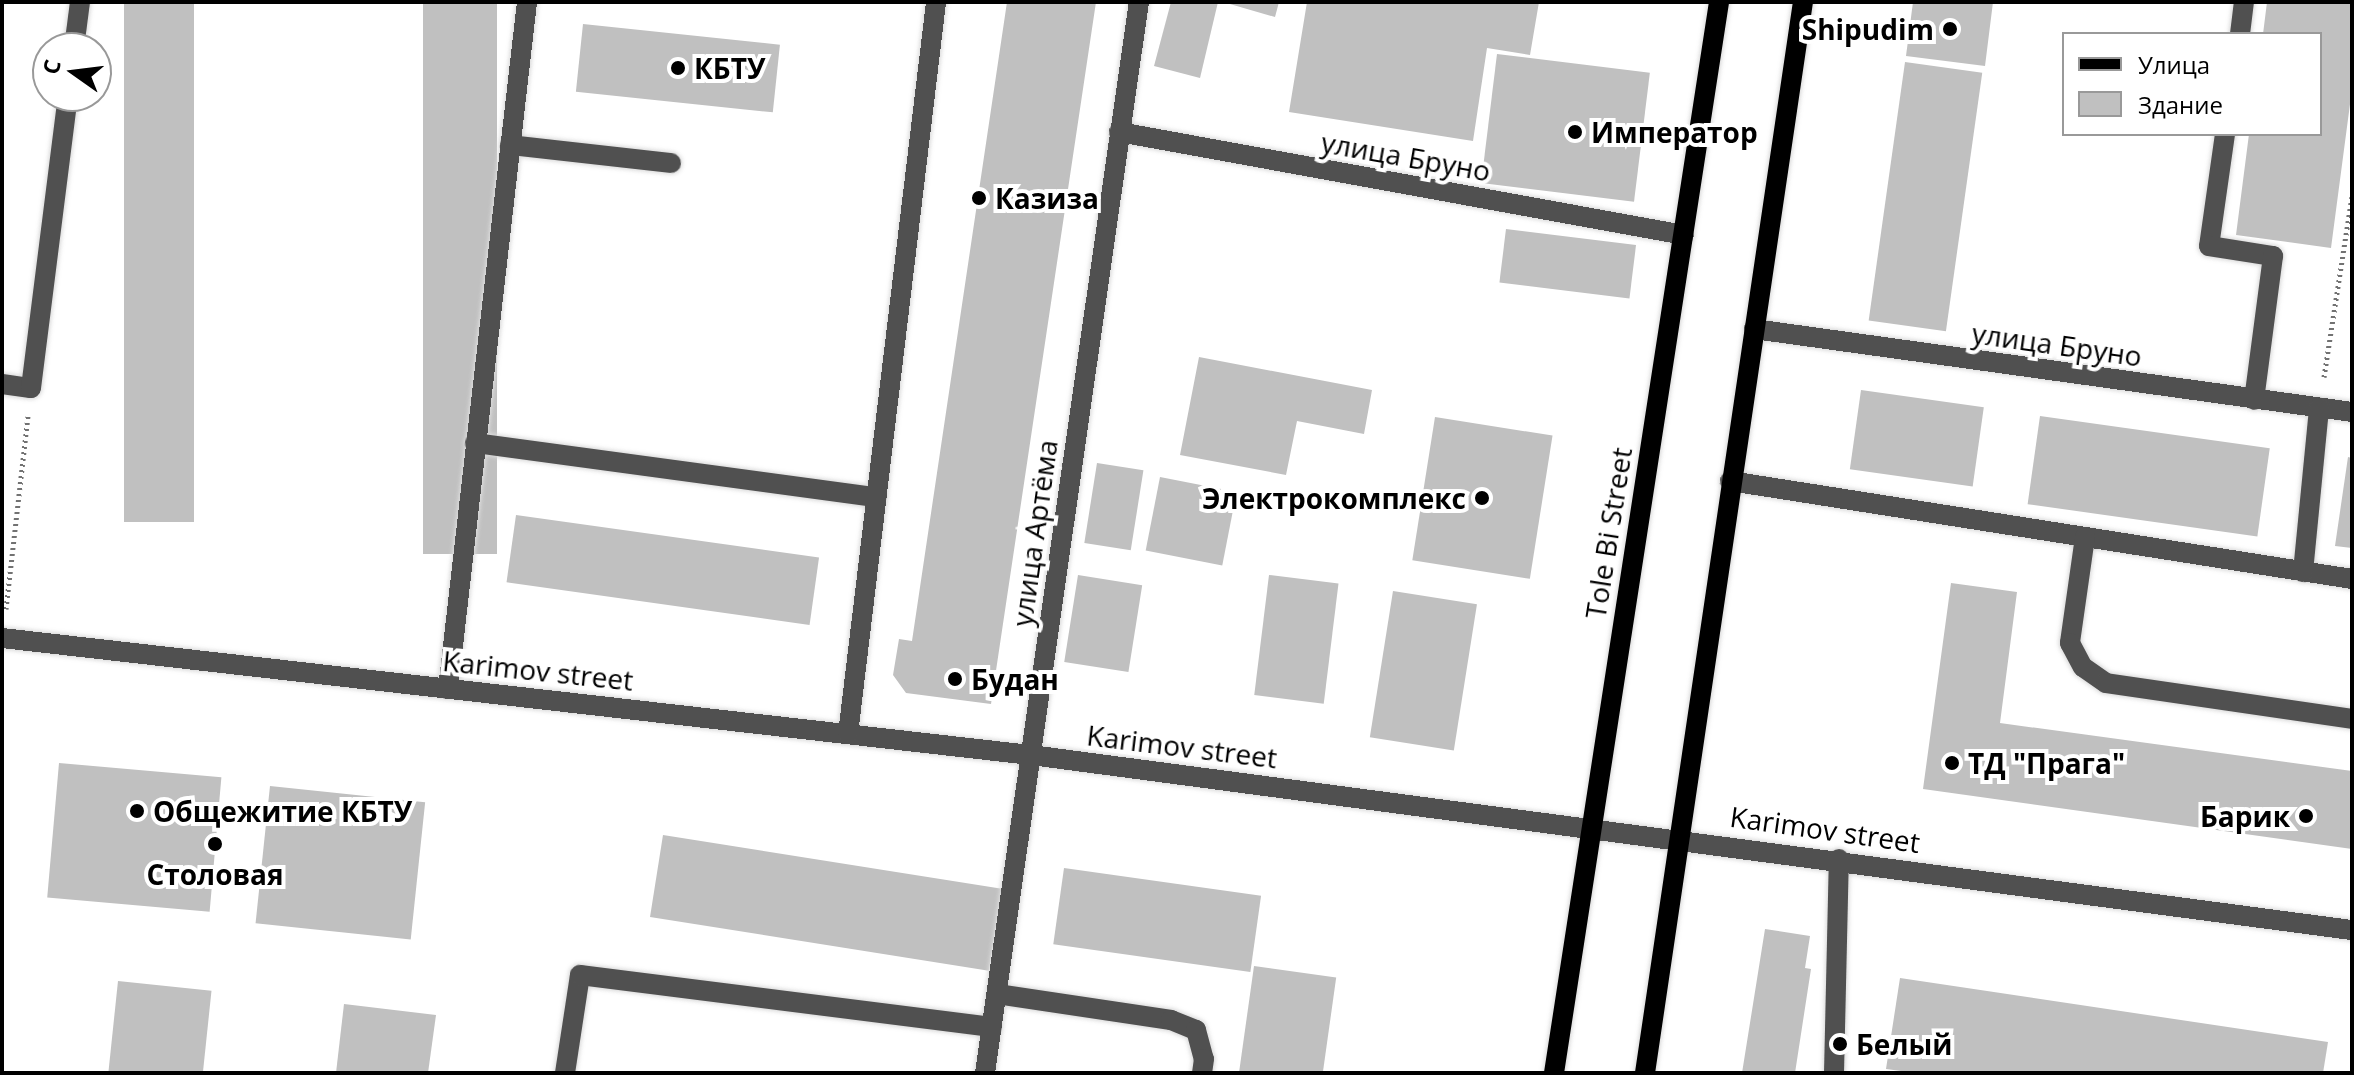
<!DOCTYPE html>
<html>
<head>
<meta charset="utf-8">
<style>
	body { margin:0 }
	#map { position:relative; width:2354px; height:1075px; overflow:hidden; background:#fff; font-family:"Open Sans",sans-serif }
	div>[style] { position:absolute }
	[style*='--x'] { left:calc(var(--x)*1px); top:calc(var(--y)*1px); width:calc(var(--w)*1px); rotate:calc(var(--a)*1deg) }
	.building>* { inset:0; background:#c0c0c0; transform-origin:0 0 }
	.path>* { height:5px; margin-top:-2.5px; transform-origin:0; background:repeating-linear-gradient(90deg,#727272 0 2px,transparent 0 6px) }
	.roads { filter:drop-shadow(0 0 2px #dbdbdb) drop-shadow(0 0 2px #dbdbdb) }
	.minor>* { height:20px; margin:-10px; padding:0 10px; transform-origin:10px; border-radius:10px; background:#505050 }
	.major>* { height:20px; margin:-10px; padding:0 10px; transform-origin:10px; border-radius:10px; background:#000 }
	.dots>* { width:22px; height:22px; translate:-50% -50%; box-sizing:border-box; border:4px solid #fff; border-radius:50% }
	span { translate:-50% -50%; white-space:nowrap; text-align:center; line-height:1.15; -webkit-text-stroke:8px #fff; paint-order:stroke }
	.poi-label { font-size:28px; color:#000; font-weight:700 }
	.right { translate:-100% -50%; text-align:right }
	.left { translate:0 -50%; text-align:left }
	.street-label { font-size:28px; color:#000 }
	.frame { position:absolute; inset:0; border:4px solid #000; pointer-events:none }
	.legend { position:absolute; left:2062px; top:32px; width:260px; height:104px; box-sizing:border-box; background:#fff; border:2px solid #999; margin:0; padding:10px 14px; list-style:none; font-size:24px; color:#000 }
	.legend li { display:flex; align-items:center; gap:16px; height:40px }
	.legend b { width:40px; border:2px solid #999 }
	.north { position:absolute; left:32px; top:32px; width:80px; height:80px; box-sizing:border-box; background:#fff; border:2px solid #999; border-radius:50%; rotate:284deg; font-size:22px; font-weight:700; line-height:32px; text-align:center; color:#000 }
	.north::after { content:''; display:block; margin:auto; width:28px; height:36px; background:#000; clip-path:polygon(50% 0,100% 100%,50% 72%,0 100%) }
</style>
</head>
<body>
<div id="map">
	<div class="building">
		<i style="left:124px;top:2px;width:70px;height:520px"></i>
		<i style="left:423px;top:2px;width:74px;height:552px"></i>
		<i style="clip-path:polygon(1007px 2px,1096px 2px,991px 704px,906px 693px,893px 675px,899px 639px,912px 641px)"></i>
		<i style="clip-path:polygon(1171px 2px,1218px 2px,1200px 78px,1154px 66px)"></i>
		<i style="clip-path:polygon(1223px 2px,1279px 2px,1275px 17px)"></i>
		<i style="clip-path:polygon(1307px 2px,1539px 2px,1530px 55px,1487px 48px,1473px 141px,1289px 112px)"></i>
		<i style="clip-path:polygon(1913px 2px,1993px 2px,1985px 66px,1906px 56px)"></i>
		<i style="clip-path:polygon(2267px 2px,2352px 2px,2352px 89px,2331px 248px,2236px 235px,2249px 134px,2320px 134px,2320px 34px,2263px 34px)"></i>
		<i style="left:583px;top:24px;width:198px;height:68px;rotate:6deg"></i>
		<i style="left:1497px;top:54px;width:154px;height:130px;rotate:7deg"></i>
		<i style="left:1905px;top:62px;width:78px;height:261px;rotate:8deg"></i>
		<i style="left:1506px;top:229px;width:131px;height:54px;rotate:7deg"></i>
		<i style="clip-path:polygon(1199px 357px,1372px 390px,1364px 434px,1297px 421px,1286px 475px,1180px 455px)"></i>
		<i style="left:1861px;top:390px;width:124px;height:80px;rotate:8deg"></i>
		<i style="left:2040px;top:416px;width:232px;height:89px;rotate:8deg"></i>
		<i style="left:1435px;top:417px;width:119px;height:145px;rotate:9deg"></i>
		<i style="clip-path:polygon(2348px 457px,2352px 458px,2352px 548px,2335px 546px)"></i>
		<i style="left:1097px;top:463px;width:47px;height:81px;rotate:9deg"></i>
		<i style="left:1160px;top:477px;width:78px;height:75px;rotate:11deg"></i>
		<i style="left:516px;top:515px;width:306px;height:68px;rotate:8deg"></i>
		<i style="left:1078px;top:575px;width:65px;height:88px;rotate:9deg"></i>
		<i style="left:1269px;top:575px;width:70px;height:121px;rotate:7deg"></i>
		<i style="clip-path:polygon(1951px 583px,2017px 592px,2000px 723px,2352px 771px,2352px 849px,1923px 789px)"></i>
		<i style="left:1393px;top:591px;width:85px;height:148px;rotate:9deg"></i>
		<i style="left:59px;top:763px;width:163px;height:135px;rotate:5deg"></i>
		<i style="left:270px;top:786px;width:156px;height:138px;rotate:6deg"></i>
		<i style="left:663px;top:835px;width:343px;height:83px;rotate:9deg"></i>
		<i style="left:1064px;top:868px;width:199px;height:77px;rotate:8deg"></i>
		<i style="clip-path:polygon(1765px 929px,1810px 936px,1805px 968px,1811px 969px,1795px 1073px,1742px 1073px)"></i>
		<i style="left:1254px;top:966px;width:83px;height:108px;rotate:8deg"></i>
		<i style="clip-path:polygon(1900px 978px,2328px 1042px,2323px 1073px,1916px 1073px,1886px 1069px)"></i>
		<i style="left:118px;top:981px;width:94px;height:93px;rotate:6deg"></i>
		<i style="clip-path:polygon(344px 1004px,436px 1015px,428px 1073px,336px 1073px)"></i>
	</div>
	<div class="path">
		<i style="--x:2324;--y:377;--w:183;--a:-81.2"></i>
		<i style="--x:6;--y:609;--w:194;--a:-83.5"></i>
	</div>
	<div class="roads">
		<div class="minor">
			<i style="--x:2240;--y:34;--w:32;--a:-83"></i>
			<i style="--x:74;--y:48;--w:46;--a:-82.6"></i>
			<i style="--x:1119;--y:132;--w:574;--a:10.33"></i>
			<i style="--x:2225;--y:134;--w:113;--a:98.1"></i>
			<i style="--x:2209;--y:246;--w:65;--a:8.9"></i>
			<i style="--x:2273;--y:256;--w:145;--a:97.5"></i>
			<i style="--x:510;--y:145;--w:162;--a:6.4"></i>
			<i style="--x:1754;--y:329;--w:604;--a:7.9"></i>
			<i style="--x:2;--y:384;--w:29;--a:8"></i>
			<i style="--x:31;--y:388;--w:294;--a:-82.8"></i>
			<i style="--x:475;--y:443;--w:405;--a:7.7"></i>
			<i style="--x:1730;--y:481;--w:630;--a:8.95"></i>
			<i style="--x:2085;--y:537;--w:107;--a:98.1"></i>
			<i style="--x:2070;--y:643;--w:27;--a:62"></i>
			<i style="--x:2083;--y:667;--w:28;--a:35"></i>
			<i style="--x:2106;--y:683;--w:249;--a:8.3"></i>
			<i style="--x:2303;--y:572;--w:165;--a:-84.4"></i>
			<i style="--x:2;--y:638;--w:1036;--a:6.49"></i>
			<i style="--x:1031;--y:755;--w:1333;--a:7.55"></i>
			<i style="--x:448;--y:689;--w:692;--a:-83.44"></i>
			<i style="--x:848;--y:734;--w:737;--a:-83.14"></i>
			<i style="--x:997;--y:994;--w:176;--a:8.5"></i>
			<i style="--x:1171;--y:1020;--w:27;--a:22"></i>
			<i style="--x:1196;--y:1030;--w:30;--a:75"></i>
			<i style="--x:1204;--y:1059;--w:14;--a:98"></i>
			<i style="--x:565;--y:1073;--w:99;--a:-81.3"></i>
			<i style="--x:580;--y:975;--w:415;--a:7.2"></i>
			<i style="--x:985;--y:1073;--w:1082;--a:-81.82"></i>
			<i style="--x:1834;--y:1073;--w:214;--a:-88.7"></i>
		</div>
		<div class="major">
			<i style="--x:1554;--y:1073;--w:1084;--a:-81.24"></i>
			<i style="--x:1645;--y:1073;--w:1083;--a:-81.61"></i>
		</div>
	</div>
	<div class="dots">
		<i style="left:1950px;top:29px;background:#000"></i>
		<i style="left:678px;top:68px;background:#000"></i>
		<i style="left:1575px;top:132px;background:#000"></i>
		<i style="left:979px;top:198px;background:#000"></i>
		<i style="left:1482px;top:498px;background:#000"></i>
		<i style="left:955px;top:679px;background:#000"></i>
		<i style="left:1952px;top:763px;background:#000"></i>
		<i style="left:137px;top:811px;background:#000"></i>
		<i style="left:2306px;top:816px;background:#000"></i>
		<i style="left:215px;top:844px;background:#000"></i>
		<i style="left:1840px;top:1044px;background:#000"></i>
	</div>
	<div class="poi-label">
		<span class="right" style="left:1934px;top:29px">Shipudim</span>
		<span class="left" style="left:694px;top:68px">КБТУ</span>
		<span class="left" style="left:1591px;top:132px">Император</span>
		<span class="left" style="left:995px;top:198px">Казиза</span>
		<span class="right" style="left:1466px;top:498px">Электрокомплекс</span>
		<span class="left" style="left:971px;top:679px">Будан</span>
		<span class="left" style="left:1968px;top:763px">ТД "Прага"</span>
		<span class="left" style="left:153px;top:811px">Общежитие КБТУ</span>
		<span class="right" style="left:2290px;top:816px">Барик</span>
		<span style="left:215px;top:874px">Столовая</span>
		<span class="left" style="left:1856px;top:1044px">Белый</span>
	</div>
	<div class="street-label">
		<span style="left:1406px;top:156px;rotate:10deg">улица Бруно</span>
		<span style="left:2057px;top:344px;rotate:8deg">улица Бруно</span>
		<span style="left:1034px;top:533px;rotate:-82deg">улица Артёма</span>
		<span style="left:1608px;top:533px;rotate:-81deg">Tole Bi Street</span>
		<span style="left:538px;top:670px;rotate:6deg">Karimov street</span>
		<span style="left:1182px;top:746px;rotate:7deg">Karimov street</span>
		<span style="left:1825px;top:829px;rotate:8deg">Karimov street</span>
	</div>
	<div class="frame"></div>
	<ul class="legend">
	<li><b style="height:10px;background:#000"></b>Улица</li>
	<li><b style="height:22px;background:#c0c0c0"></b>Здание</li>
	</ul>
	<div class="north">С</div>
</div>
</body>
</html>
